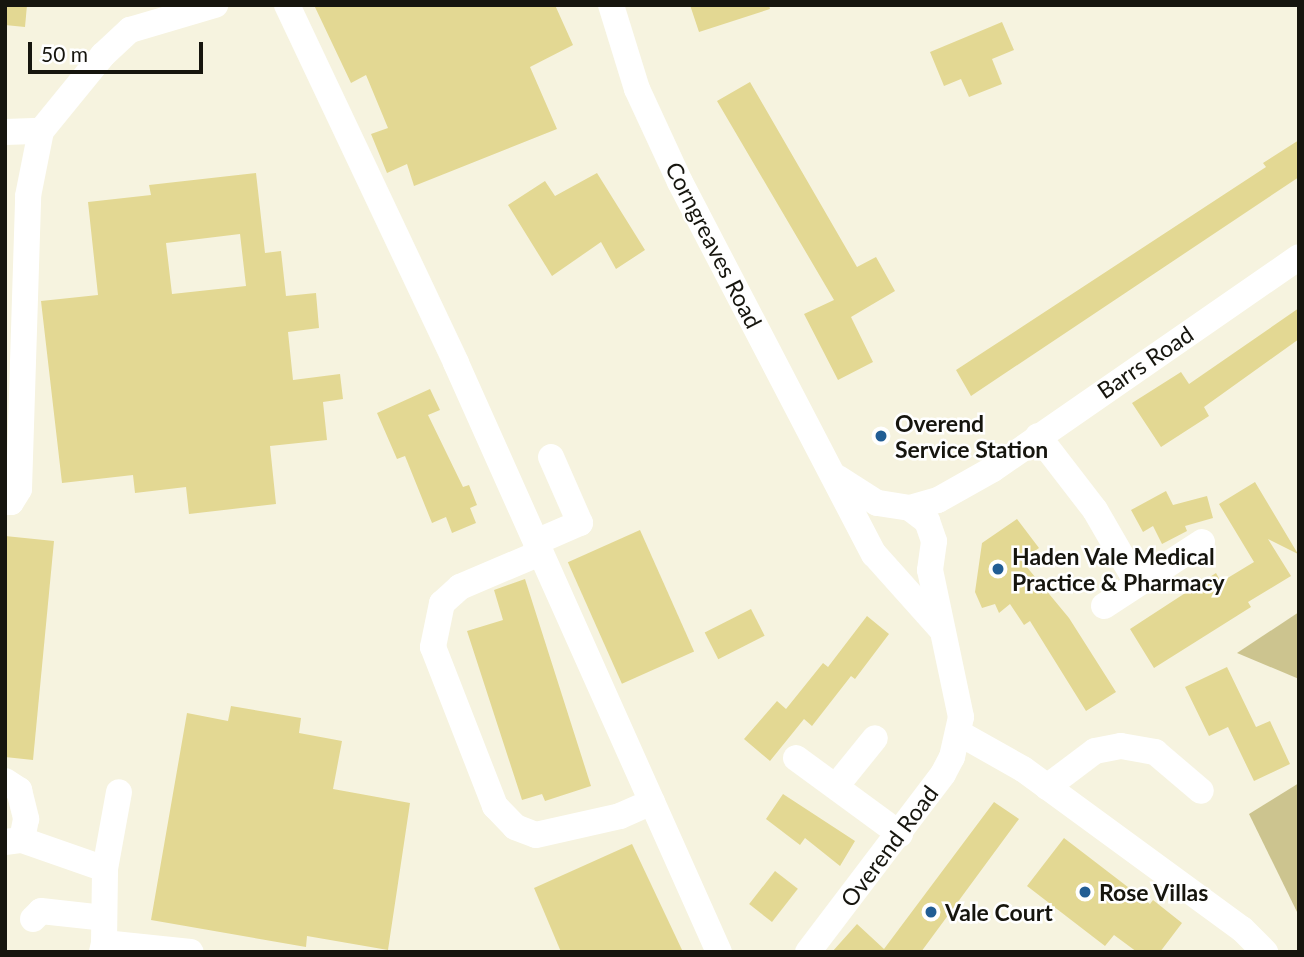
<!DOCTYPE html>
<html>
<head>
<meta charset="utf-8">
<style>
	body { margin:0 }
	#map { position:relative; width:1304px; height:957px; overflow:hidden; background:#f6f3df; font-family:Lato,sans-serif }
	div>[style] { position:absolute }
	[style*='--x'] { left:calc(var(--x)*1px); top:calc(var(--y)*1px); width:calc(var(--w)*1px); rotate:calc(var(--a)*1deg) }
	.green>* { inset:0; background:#ccc48f }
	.building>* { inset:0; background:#e3d893; transform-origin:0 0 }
	.minor>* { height:26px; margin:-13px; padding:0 13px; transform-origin:13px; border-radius:13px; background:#fff }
	.dots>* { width:19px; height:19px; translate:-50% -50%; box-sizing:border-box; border:4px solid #fff; border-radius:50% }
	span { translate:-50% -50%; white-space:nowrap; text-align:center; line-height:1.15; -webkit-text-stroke:5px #fff; paint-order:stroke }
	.street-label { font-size:23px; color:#16150e }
	.poi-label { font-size:23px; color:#16150e; font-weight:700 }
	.left { translate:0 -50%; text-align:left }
	.frame { position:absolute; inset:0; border:7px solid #16150e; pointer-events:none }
	.scale { position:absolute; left:28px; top:42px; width:175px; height:32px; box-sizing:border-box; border:4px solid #16150e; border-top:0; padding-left:9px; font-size:21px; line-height:24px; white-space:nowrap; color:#16150e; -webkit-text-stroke:5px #fff; paint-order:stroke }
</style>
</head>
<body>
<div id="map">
	<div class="green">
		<i style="clip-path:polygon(1299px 612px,1299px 679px,1237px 653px)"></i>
		<i style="clip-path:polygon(1299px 783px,1299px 916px,1249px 814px)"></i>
	</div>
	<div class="building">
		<i style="clip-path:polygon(5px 5px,27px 5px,25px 27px,5px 25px)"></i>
		<i style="clip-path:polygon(314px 5px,555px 5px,573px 45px,530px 67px,557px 129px,414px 186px,407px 164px,387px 173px,371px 134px,388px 128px,366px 75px,351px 83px)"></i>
		<i style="clip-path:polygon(690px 5px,769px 5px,770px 9px,699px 32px)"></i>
		<i style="clip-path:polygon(1002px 22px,1014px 50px,992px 59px,1002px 84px,969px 97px,961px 79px,944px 86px,930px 52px)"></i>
		<i style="clip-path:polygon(750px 82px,857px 267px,876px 257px,895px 291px,851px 317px,873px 362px,838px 380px,804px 314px,834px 300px,717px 101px)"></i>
		<i style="clip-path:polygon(1299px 140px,1299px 177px,971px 396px,956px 370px,1266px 167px,1263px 163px)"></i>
		<i style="clip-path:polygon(evenodd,256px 173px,265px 253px,281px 251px,286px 296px,316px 293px,319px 328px,288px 332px,293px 380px,340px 374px,343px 399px,323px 402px,327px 440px,270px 446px,276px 504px,189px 514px,186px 487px,135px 493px,133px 475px,62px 483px,41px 301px,98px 295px,88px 202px,151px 195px,149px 185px,256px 173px,240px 234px,246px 286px,172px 294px,166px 243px,240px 234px)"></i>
		<i style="clip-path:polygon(597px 173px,645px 250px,616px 269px,601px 242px,552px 276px,508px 205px,545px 181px,555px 196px)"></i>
		<i style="clip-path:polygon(1299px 308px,1299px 339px,1204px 407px,1209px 416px,1161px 447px,1132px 403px,1181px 372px,1189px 384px)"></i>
		<i style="clip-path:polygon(430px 389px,440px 410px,428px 415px,463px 487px,469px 485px,477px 505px,470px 508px,476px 523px,452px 533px,446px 517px,432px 523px,405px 456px,397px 459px,377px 413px)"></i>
		<i style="clip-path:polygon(1255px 482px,1298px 554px,1268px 539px,1291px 576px,1248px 602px,1251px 607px,1154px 668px,1130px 629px,1216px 573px,1221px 582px,1254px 562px,1219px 504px)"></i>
		<i style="clip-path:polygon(1166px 491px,1173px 505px,1207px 496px,1213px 518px,1185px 526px,1187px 531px,1162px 544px,1153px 526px,1143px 532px,1131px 510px)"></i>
		<i style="clip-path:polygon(1017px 519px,1039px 548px,1021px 560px,1069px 618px,1116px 692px,1086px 711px,1030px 621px,1024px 625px,1010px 604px,999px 613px,995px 604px,982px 608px,975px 592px,982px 543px)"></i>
		<i style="left:640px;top:530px;width:133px;height:79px;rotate:66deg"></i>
		<i style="clip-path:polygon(5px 536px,54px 541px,33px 760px,5px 757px)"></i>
		<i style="clip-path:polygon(525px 579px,591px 786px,545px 801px,542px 794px,522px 800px,467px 631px,503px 620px,494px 590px)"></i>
		<i style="left:751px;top:609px;width:30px;height:52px;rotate:63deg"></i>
		<i style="clip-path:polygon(867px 616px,889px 634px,855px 679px,851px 676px,812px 726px,804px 719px,770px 761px,744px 739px,777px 701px,786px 709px,823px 663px,828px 667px)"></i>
		<i style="clip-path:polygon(1227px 667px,1256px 727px,1270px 721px,1290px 764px,1254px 781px,1228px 727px,1209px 736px,1185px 687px)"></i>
		<i style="clip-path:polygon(231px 706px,301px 718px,299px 733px,342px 741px,333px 789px,410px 803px,388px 950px,307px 936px,306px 947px,151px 920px,187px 713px,228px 721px)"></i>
		<i style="clip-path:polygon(783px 794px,855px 841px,840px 866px,805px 838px,800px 845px,766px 819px)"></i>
		<i style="clip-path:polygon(994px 802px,1019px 819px,921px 952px,832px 952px,857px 924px,884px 949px)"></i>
		<i style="clip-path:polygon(1064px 838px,1150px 904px,1153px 900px,1182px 923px,1160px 952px,1137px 952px,1114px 935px,1105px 946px,1027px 886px)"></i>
		<i style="clip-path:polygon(632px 844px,683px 952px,561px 952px,534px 888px)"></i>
		<i style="left:775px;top:871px;width:29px;height:42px;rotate:38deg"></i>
	</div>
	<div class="minor">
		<i style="--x:287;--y:5;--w:396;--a:64.7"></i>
		<i style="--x:456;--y:363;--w:645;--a:65.94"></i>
		<i style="--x:611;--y:5;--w:88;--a:72.8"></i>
		<i style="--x:637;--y:89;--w:102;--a:65.2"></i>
		<i style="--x:680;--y:182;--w:420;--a:62.5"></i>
		<i style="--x:874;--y:554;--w:102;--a:48.2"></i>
		<i style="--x:5;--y:132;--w:36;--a:-2"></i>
		<i style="--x:1038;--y:436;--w:93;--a:52.4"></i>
		<i style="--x:1095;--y:510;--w:82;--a:60"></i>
		<i style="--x:5;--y:502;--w:6;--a:0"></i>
		<i style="--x:11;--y:502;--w:15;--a:-58"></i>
		<i style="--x:19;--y:489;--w:293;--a:-88.2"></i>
		<i style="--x:28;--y:196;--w:66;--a:-78.7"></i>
		<i style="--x:41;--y:131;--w:98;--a:-50.8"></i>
		<i style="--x:103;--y:55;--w:37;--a:-43"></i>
		<i style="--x:130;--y:30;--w:89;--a:-16.4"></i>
		<i style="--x:910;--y:508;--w:29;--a:-16"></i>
		<i style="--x:938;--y:500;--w:63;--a:-29.4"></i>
		<i style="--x:993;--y:469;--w:372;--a:-34.7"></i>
		<i style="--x:536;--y:542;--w:48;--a:-23.4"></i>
		<i style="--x:580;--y:523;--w:72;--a:-113.7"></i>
		<i style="--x:540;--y:553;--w:87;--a:157"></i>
		<i style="--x:460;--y:587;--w:24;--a:138"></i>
		<i style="--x:442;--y:603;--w:45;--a:101.6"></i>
		<i style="--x:433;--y:647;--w:171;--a:68.7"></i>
		<i style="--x:495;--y:806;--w:29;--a:46"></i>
		<i style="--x:515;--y:827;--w:22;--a:21"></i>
		<i style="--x:536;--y:835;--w:86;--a:-12.7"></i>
		<i style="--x:620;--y:816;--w:35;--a:-24"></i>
		<i style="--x:1104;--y:606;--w:117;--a:-33.1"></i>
		<i style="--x:959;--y:733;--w:73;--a:29.4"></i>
		<i style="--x:1023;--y:769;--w:271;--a:36.2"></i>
		<i style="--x:1242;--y:929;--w:33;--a:45"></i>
		<i style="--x:796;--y:758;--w:129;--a:36.2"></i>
		<i style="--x:5;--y:781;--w:17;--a:33"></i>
		<i style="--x:19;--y:790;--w:30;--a:76"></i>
		<i style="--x:26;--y:819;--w:21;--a:101"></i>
		<i style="--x:837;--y:785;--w:60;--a:-51"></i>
		<i style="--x:1047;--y:787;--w:60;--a:-36.9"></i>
		<i style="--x:1095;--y:751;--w:26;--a:-11"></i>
		<i style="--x:1121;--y:746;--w:35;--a:10"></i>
		<i style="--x:1155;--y:752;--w:60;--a:40.3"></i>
		<i style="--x:5;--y:842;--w:17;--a:-7"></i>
		<i style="--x:22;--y:840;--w:88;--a:19.3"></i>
		<i style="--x:33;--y:919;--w:11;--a:-45"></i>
		<i style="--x:41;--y:911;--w:63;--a:6.3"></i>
		<i style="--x:104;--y:943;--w:74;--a:-89.2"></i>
		<i style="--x:105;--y:869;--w:78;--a:-79.7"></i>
		<i style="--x:102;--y:952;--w:9;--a:-77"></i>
		<i style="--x:104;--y:943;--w:87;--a:5.9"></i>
		<i style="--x:808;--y:952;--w:223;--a:-52.8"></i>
		<i style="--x:943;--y:774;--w:19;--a:-62"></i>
		<i style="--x:952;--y:757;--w:41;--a:-77.3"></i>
		<i style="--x:961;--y:717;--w:150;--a:-101.9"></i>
		<i style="--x:930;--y:570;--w:29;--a:-82"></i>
		<i style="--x:934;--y:541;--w:21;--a:-109"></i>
		<i style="--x:927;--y:521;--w:21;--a:-143"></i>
		<i style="--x:910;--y:508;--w:33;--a:-171"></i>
		<i style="--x:877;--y:503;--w:46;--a:-147.3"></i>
	</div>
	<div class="dots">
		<i style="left:881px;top:436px;background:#215d94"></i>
		<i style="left:998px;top:569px;background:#215d94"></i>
		<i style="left:1085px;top:892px;background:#215d94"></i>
		<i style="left:931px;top:912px;background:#215d94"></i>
	</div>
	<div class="street-label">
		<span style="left:714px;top:245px;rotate:63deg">Corngreaves Road</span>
		<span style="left:1145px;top:362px;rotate:-34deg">Barrs Road</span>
		<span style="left:889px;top:846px;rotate:-53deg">Overend Road</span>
	</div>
	<div class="poi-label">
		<span class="left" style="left:895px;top:436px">Overend<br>Service Station</span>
		<span class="left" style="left:1012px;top:569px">Haden Vale Medical<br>Practice &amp; Pharmacy</span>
		<span class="left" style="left:1099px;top:892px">Rose Villas</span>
		<span class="left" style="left:945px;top:912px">Vale Court</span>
	</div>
	<div class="frame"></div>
	<div class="scale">50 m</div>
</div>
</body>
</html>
